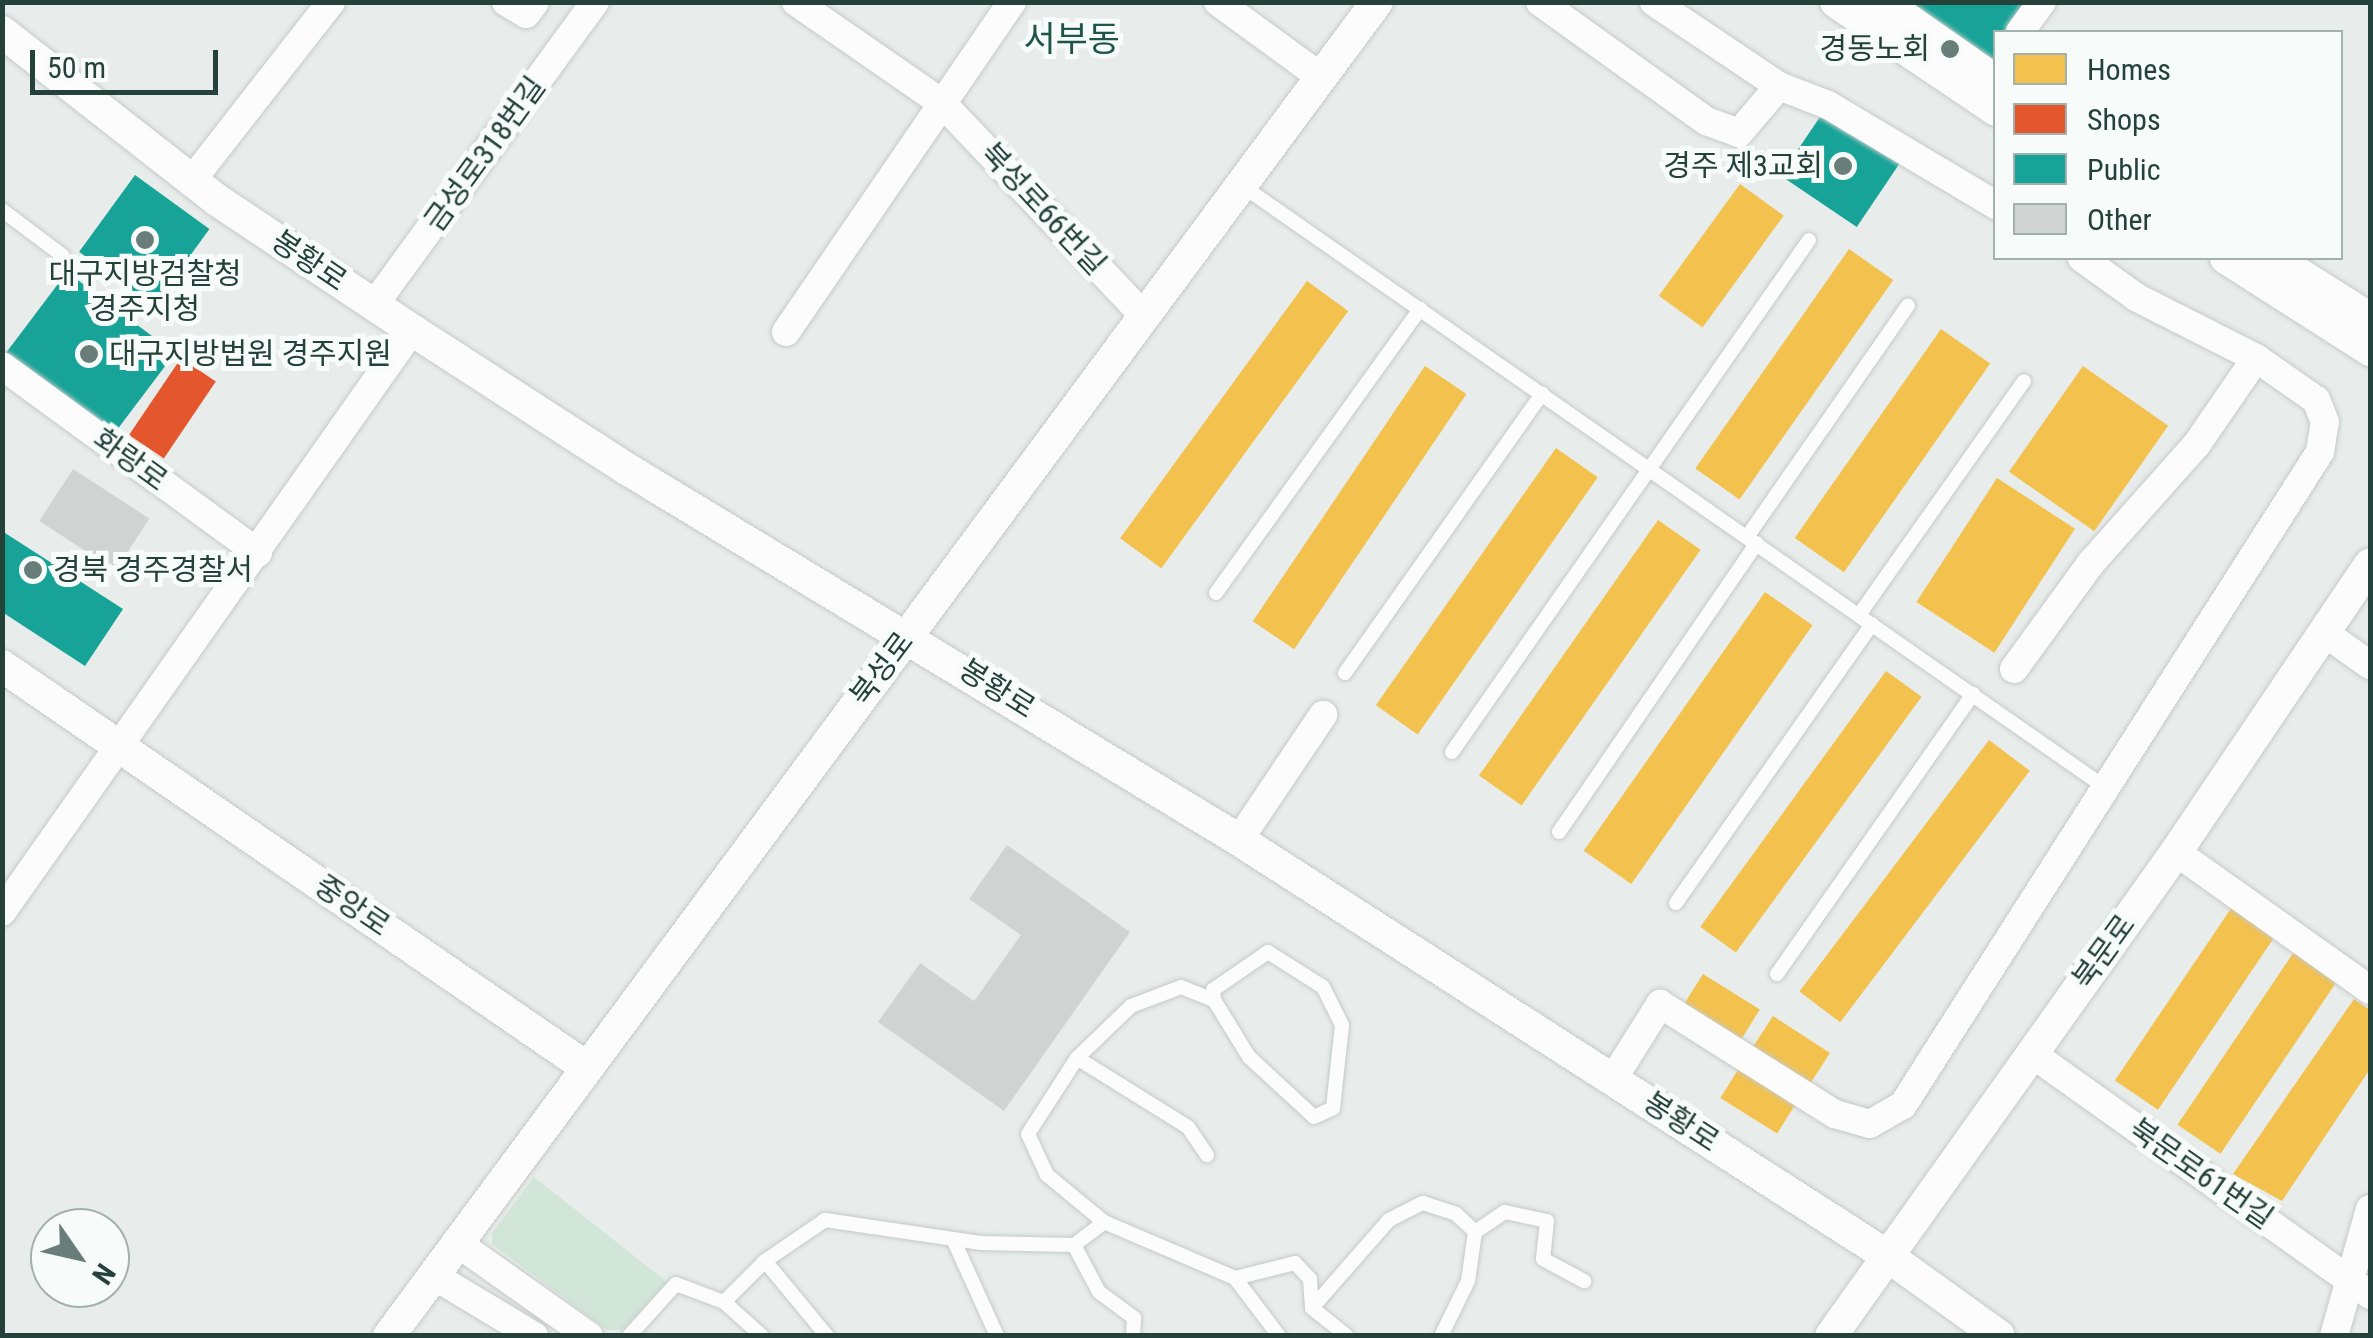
<!DOCTYPE html>
<html>
<head>
<meta charset="utf-8">
<style>
	body { margin:0 }
	#map { position:relative; width:2373px; height:1338px; overflow:hidden; background:#e8edeb; font-family:"Roboto Condensed","Noto Sans KR",sans-serif }
	div>[style] { position:absolute }
	[style*='--x'] { left:calc(var(--x)*1px); top:calc(var(--y)*1px); width:calc(var(--w)*1px); rotate:calc(var(--a)*1deg) }
	.green>* { inset:0; background:#d1e6d8 }
	.homes>* { inset:0; background:#f2c14e; transform-origin:0 0 }
	.shops>* { inset:0; background:#e4572e; transform-origin:0 0 }
	.public>* { inset:0; background:#17a398; transform-origin:0 0 }
	.building>* { inset:0; background:#cfd4d2; transform-origin:0 0 }
	.roads { filter:drop-shadow(0 0 2px #c5cac8) drop-shadow(0 0 2px #c5cac8) }
	.service>* { height:14px; margin:-7px; padding:0 7px; transform-origin:7px; border-radius:7px; background:#fcfcfc }
	.minor>* { height:28px; margin:-14px; padding:0 14px; transform-origin:14px; border-radius:14px; background:#fcfcfc }
	.tertiary>* { height:32px; margin:-16px; padding:0 16px; transform-origin:16px; border-radius:16px; background:#fcfcfc }
	.dots>* { width:28px; height:28px; translate:-50% -50%; box-sizing:border-box; border:5px solid #f7fbf9; border-radius:50% }
	span { translate:-50% -50%; white-space:nowrap; text-align:center; line-height:1.15; -webkit-text-stroke:10px #f7fbf9; paint-order:stroke }
	.poi-label { font-size:30px; color:#24423a }
	.right { translate:-100% -50%; text-align:right }
	.left { translate:0 -50%; text-align:left }
	.street-label { font-size:30px; color:#24423a }
	.quarter-label { font-size:35px; color:#1f5548 }
	.frame { position:absolute; inset:0; border:5px solid #24423a; pointer-events:none }
	.legend { position:absolute; left:1993px; top:30px; width:350px; height:230px; box-sizing:border-box; background:#f7fbf9; border:2px solid #a3b1ad; margin:0; padding:12px 18px; list-style:none; font-size:30px; color:#24423a }
	.legend li { display:flex; align-items:center; gap:20px; height:50px }
	.legend b { width:50px; border:2px solid #a3b1ad }
	.north { position:absolute; left:30px; top:1208px; width:100px; height:100px; box-sizing:border-box; background:#f7fbf9; border:2px solid #a3b1ad; border-radius:50%; rotate:124deg; font-size:28px; font-weight:700; line-height:40px; text-align:center; color:#24423a }
	.north::after { content:''; display:block; margin:auto; width:35px; height:45px; background:#697e78; clip-path:polygon(50% 0,100% 100%,50% 72%,0 100%) }
	.scale { position:absolute; left:30px; top:50px; width:188px; height:45px; box-sizing:border-box; border:5px solid #24423a; border-top:0; padding-left:12px; font-size:30px; line-height:35px; white-space:nowrap; color:#24423a; -webkit-text-stroke:8px #f7fbf9; paint-order:stroke }
</style>
</head>
<body>
<div id="map">
	<div class="green">
		<i style="clip-path:polygon(534px 1177px,667px 1282px,622px 1330px,607px 1330px,492px 1244px,492px 1233px)"></i>
	</div>
	<div class="homes">
		<i style="left:1740px;top:184px;width:54px;height:138px;rotate:36deg"></i>
		<i style="left:1849px;top:249px;width:54px;height:268px;rotate:35deg"></i>
		<i style="left:1307px;top:281px;width:51px;height:318px;rotate:36deg"></i>
		<i style="left:1941px;top:329px;width:60px;height:255px;rotate:35deg"></i>
		<i style="left:1425px;top:366px;width:50px;height:308px;rotate:34deg"></i>
		<i style="left:2083px;top:366px;width:104px;height:129px;rotate:35deg"></i>
		<i style="left:1556px;top:448px;width:51px;height:314px;rotate:35deg"></i>
		<i style="left:1997px;top:478px;width:93px;height:148px;rotate:33deg"></i>
		<i style="left:1658px;top:520px;width:52px;height:312px;rotate:35deg"></i>
		<i style="left:1765px;top:592px;width:58px;height:316px;rotate:35deg"></i>
		<i style="left:1886px;top:671px;width:44px;height:316px;rotate:36deg"></i>
		<i style="left:1989px;top:740px;width:51px;height:315px;rotate:37deg"></i>
		<i style="left:2234px;top:904px;width:52px;height:213px;rotate:34deg"></i>
		<i style="left:2296px;top:949px;width:52px;height:212px;rotate:34deg"></i>
		<i style="left:1703px;top:974px;width:67px;height:39px;rotate:32deg"></i>
		<i style="clip-path:polygon(2354px 999px,2370px 1010px,2370px 1069px,2282px 1201px,2233px 1174px)"></i>
		<i style="left:1773px;top:1016px;width:68px;height:40px;rotate:33deg"></i>
		<i style="left:1741px;top:1065px;width:67px;height:39px;rotate:32deg"></i>
	</div>
	<div class="shops">
		<i style="left:181px;top:358px;width:42px;height:93px;rotate:34deg"></i>
	</div>
	<div class="public">
		<i style="clip-path:polygon(1836px 2px,2042px 2px,2020px 32px,1996px 32px,1996px 66px)"></i>
		<i style="left:1828px;top:105px;width:92px;height:85px;rotate:34deg"></i>
		<i style="left:135px;top:175px;width:92px;height:95px;rotate:36deg"></i>
		<i style="left:67px;top:272px;width:135px;height:105px;rotate:37deg"></i>
		<i style="clip-path:polygon(2px 531px,123px 609px,85px 666px,2px 612px)"></i>
	</div>
	<div class="building">
		<i style="left:73px;top:469px;width:91px;height:62px;rotate:33deg"></i>
		<i style="clip-path:polygon(1007px 845px,1130px 932px,1004px 1111px,878px 1022px,920px 963px,974px 1001px,1021px 935px,969px 899px)"></i>
	</div>
	<div class="roads">
		<div class="service">
			<i style="--x:1241;--y:185;--w:1054;--a:34.88"></i>
			<i style="--x:2;--y:210;--w:76;--a:37"></i>
			<i style="--x:1747;--y:537;--w:282;--a:-55.2"></i>
			<i style="--x:1216;--y:593;--w:350;--a:-54.3"></i>
			<i style="--x:1859;--y:615;--w:286;--a:-54.8"></i>
			<i style="--x:1345;--y:673;--w:342;--a:-54.8"></i>
			<i style="--x:1452;--y:752;--w:624;--a:-55.11"></i>
			<i style="--x:1559;--y:832;--w:350;--a:-55.6"></i>
			<i style="--x:1676;--y:903;--w:341;--a:-54.9"></i>
			<i style="--x:1777;--y:974;--w:342;--a:-55"></i>
			<i style="--x:1077;--y:1058;--w:131;--a:31.9"></i>
			<i style="--x:1188;--y:1127;--w:34;--a:56"></i>
			<i style="--x:1104;--y:1222;--w:142;--a:23.1"></i>
			<i style="--x:1235;--y:1278;--w:62;--a:-14"></i>
			<i style="--x:1295;--y:1263;--w:22;--a:47"></i>
			<i style="--x:1310;--y:1279;--w:29;--a:86"></i>
			<i style="--x:1312;--y:1308;--w:45;--a:38.7"></i>
			<i style="--x:1475;--y:1232;--w:36;--a:-34"></i>
			<i style="--x:1505;--y:1212;--w:43;--a:12.1"></i>
			<i style="--x:1547;--y:1221;--w:38;--a:96"></i>
			<i style="--x:1543;--y:1259;--w:47;--a:28.2"></i>
			<i style="--x:953;--y:1239;--w:107;--a:65.6"></i>
			<i style="--x:1074;--y:1245;--w:53;--a:62"></i>
			<i style="--x:1099;--y:1292;--w:44;--a:36.6"></i>
			<i style="--x:1134;--y:1318;--w:18;--a:93"></i>
			<i style="--x:765;--y:1261;--w:97;--a:50.4"></i>
			<i style="--x:1235;--y:1278;--w:73;--a:52.8"></i>
			<i style="--x:724;--y:1302;--w:51;--a:41.8"></i>
			<i style="--x:1312;--y:1308;--w:117;--a:-48.8"></i>
			<i style="--x:1389;--y:1220;--w:38;--a:-27"></i>
			<i style="--x:1423;--y:1203;--w:35;--a:18"></i>
			<i style="--x:1456;--y:1214;--w:26;--a:43"></i>
			<i style="--x:1475;--y:1232;--w:49;--a:98.1"></i>
			<i style="--x:1468;--y:1281;--w:61;--a:116.1"></i>
			<i style="--x:629;--y:1336;--w:70;--a:-47.9"></i>
			<i style="--x:676;--y:1284;--w:51;--a:20.6"></i>
			<i style="--x:724;--y:1302;--w:58;--a:-45"></i>
			<i style="--x:765;--y:1261;--w:73;--a:-34.3"></i>
			<i style="--x:825;--y:1220;--w:157;--a:8.4"></i>
			<i style="--x:980;--y:1243;--w:94;--a:1.2"></i>
			<i style="--x:1074;--y:1245;--w:38;--a:-37"></i>
			<i style="--x:1104;--y:1222;--w:74;--a:-140.5"></i>
			<i style="--x:1047;--y:1175;--w:45;--a:-114.9"></i>
			<i style="--x:1028;--y:1134;--w:90;--a:-57.2"></i>
			<i style="--x:1077;--y:1058;--w:75;--a:-43.9"></i>
			<i style="--x:1131;--y:1006;--w:53;--a:-20.8"></i>
			<i style="--x:1181;--y:987;--w:35;--a:22"></i>
			<i style="--x:1214;--y:1000;--w:67;--a:58.4"></i>
			<i style="--x:1249;--y:1057;--w:88;--a:42.7"></i>
			<i style="--x:1314;--y:1117;--w:21;--a:-25"></i>
			<i style="--x:1333;--y:1108;--w:83;--a:-83.8"></i>
			<i style="--x:1342;--y:1025;--w:42;--a:-116.6"></i>
			<i style="--x:1323;--y:987;--w:65;--a:-147.5"></i>
			<i style="--x:1268;--y:952;--w:67;--a:145.4"></i>
			<i style="--x:1213;--y:990;--w:10;--a:84"></i>
		</div>
		<div class="minor">
			<i style="--x:506;--y:2;--w:23;--a:31"></i>
			<i style="--x:526;--y:14;--w:15;--a:-53"></i>
			<i style="--x:796;--y:2;--w:178;--a:34.7"></i>
			<i style="--x:942;--y:103;--w:292;--a:46.5"></i>
			<i style="--x:1218;--y:2;--w:127;--a:36.1"></i>
			<i style="--x:1540;--y:2;--w:204;--a:35.6"></i>
			<i style="--x:1706;--y:121;--w:35;--a:20"></i>
			<i style="--x:1739;--y:133;--w:62;--a:-49.6"></i>
			<i style="--x:1779;--y:86;--w:151;--a:-146.1"></i>
			<i style="--x:2020;--y:32;--w:37;--a:-54"></i>
			<i style="--x:1779;--y:86;--w:53;--a:21.2"></i>
			<i style="--x:1828;--y:105;--w:196;--a:30.8"></i>
			<i style="--x:192;--y:180;--w:226;--a:-52"></i>
			<i style="--x:374;--y:305;--w:375;--a:-53.9"></i>
			<i style="--x:786;--y:332;--w:400;--a:-55.6"></i>
			<i style="--x:2;--y:366;--w:317;--a:36.1"></i>
			<i style="--x:2326;--y:634;--w:54;--a:35.2"></i>
			<i style="--x:2014;--y:669;--w:131;--a:-54"></i>
			<i style="--x:2091;--y:563;--w:159;--a:-48.3"></i>
			<i style="--x:2197;--y:444;--w:104;--a:-55.5"></i>
			<i style="--x:1239;--y:840;--w:151;--a:-56.1"></i>
			<i style="--x:2176;--y:852;--w:238;--a:35.4"></i>
			<i style="--x:2;--y:912;--w:712;--a:-54.84"></i>
			<i style="--x:2031;--y:1053;--w:417;--a:35.5"></i>
			<i style="--x:1613;--y:1079;--w:89;--a:-57.9"></i>
			<i style="--x:1660;--y:1004;--w:207;--a:32.2"></i>
			<i style="--x:1835;--y:1114;--w:36;--a:16"></i>
			<i style="--x:1870;--y:1124;--w:38;--a:-30"></i>
			<i style="--x:1903;--y:1105;--w:775;--a:-57.44"></i>
			<i style="--x:2320;--y:452;--w:30;--a:-81"></i>
			<i style="--x:2325;--y:422;--w:24;--a:-112"></i>
			<i style="--x:2316;--y:400;--w:73;--a:-145"></i>
			<i style="--x:2256;--y:358;--w:135;--a:-153.1"></i>
			<i style="--x:2136;--y:297;--w:67;--a:-144.2"></i>
			<i style="--x:456;--y:1242;--w:163;--a:35.3"></i>
			<i style="--x:424;--y:1287;--w:18;--a:-22"></i>
			<i style="--x:441;--y:1280;--w:109;--a:31.1"></i>
			<i style="--x:2334;--y:1336;--w:132;--a:-74.2"></i>
		</div>
		<div class="tertiary">
			<i style="--x:1836;--y:2;--w:193;--a:34"></i>
			<i style="--x:1883;--y:2;--w:138;--a:35"></i>
			<i style="--x:2;--y:32;--w:273;--a:38"></i>
			<i style="--x:217;--y:200;--w:234;--a:33.7"></i>
			<i style="--x:412;--y:330;--w:256;--a:32.9"></i>
			<i style="--x:627;--y:469;--w:716;--a:31.22"></i>
			<i style="--x:1239;--y:840;--w:772;--a:32.68"></i>
			<i style="--x:1889;--y:1257;--w:135;--a:35.7"></i>
			<i style="--x:2226;--y:258;--w:171;--a:32.6"></i>
			<i style="--x:2274;--y:258;--w:114;--a:32.4"></i>
			<i style="--x:2;--y:666;--w:705;--a:34.48"></i>
			<i style="--x:389;--y:1336;--w:1660;--a:-53.48"></i>
			<i style="--x:1831;--y:1336;--w:594;--a:-54.52"></i>
			<i style="--x:2176;--y:852;--w:347;--a:-56"></i>
		</div>
	</div>
	<div class="dots">
		<i style="left:1950px;top:49px;background:#697e78"></i>
		<i style="left:1843px;top:166px;background:#697e78"></i>
		<i style="left:145px;top:240px;background:#697e78"></i>
		<i style="left:89px;top:354px;background:#697e78"></i>
		<i style="left:33px;top:570px;background:#697e78"></i>
	</div>
	<div class="poi-label">
		<span class="right" style="left:1930px;top:49px">경동노회</span>
		<span class="right" style="left:1823px;top:166px">경주 제3교회</span>
		<span style="left:145px;top:291px">대구지방검찰청<br>경주지청</span>
		<span class="left" style="left:109px;top:354px">대구지방법원 경주지원</span>
		<span class="left" style="left:53px;top:570px">경북 경주경찰서</span>
	</div>
	<div class="street-label">
		<span style="left:485px;top:154px;rotate:-54deg">금성로318번길</span>
		<span style="left:1043px;top:209px;rotate:47deg">북성로66번길</span>
		<span style="left:309px;top:261px;rotate:34deg">봉황로</span>
		<span style="left:130px;top:460px;rotate:36deg">화랑로</span>
		<span style="left:882px;top:669px;rotate:-53deg">북성로</span>
		<span style="left:997px;top:689px;rotate:32deg">봉황로</span>
		<span style="left:352px;top:906px;rotate:34deg">중앙로</span>
		<span style="left:2104px;top:952px;rotate:-54deg">북문로</span>
		<span style="left:1681px;top:1122px;rotate:33deg">봉황로</span>
		<span style="left:2201px;top:1174px;rotate:35deg">북문로61번길</span>
	</div>
	<div class="quarter-label">
		<span style="left:1072px;top:40px">서부동</span>
	</div>
	<div class="frame"></div>
	<ul class="legend">
	<li><b style="height:28px;background:#f2c14e"></b>Homes</li>
	<li><b style="height:28px;background:#e4572e"></b>Shops</li>
	<li><b style="height:28px;background:#17a398"></b>Public</li>
	<li><b style="height:28px;background:#cfd4d2"></b>Other</li>
	</ul>
	<div class="north">N</div>
	<div class="scale">50 m</div>
</div>
</body>
</html>
